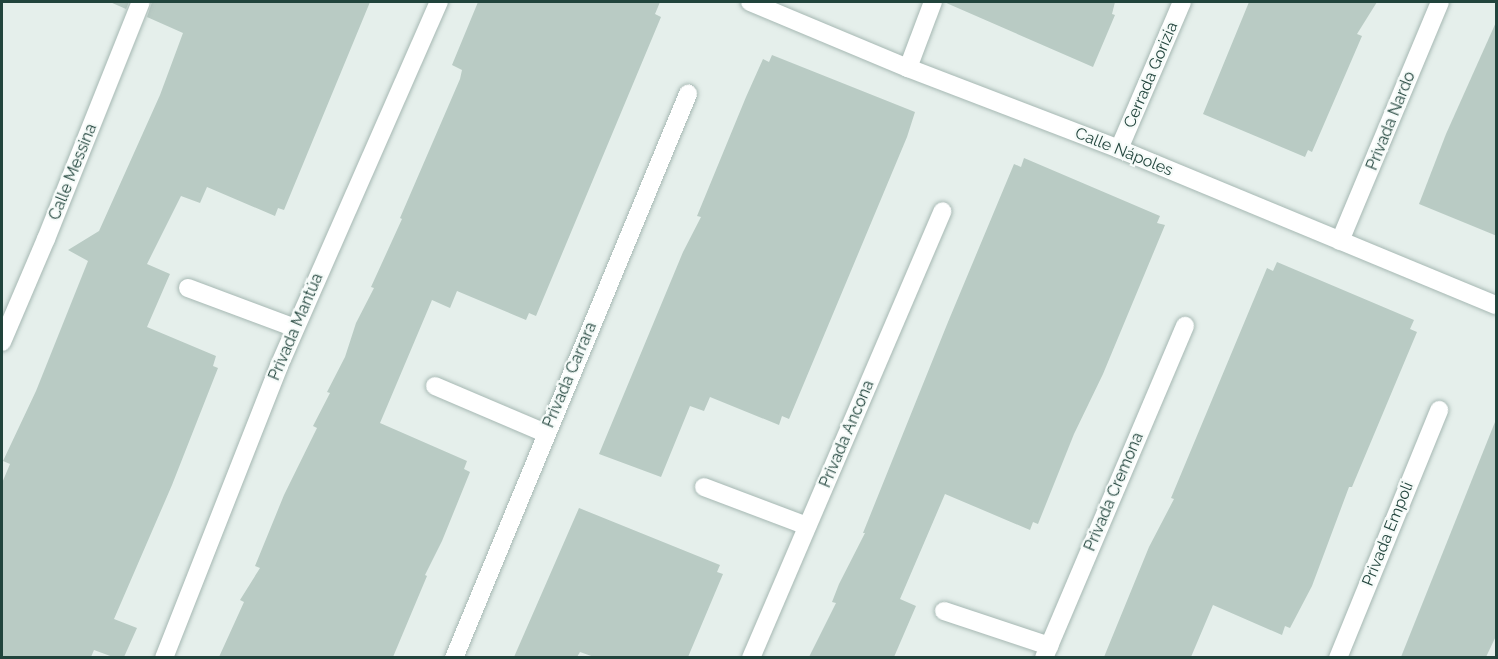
<!DOCTYPE html>
<html>
<head>
<meta charset="utf-8">
<style>
	body { margin:0 }
	#map { position:relative; width:1498px; height:659px; overflow:hidden; background:#e5efeb; font-family:Raleway,sans-serif }
	div>[style] { position:absolute }
	[style*='--x'] { left:calc(var(--x)*1px); top:calc(var(--y)*1px); width:calc(var(--w)*1px); rotate:calc(var(--a)*1deg) }
	.building>* { inset:0; background:#b9cbc4 }
	.roads { filter:drop-shadow(0 0 2px #a6b8b3) drop-shadow(0 0 2px #a6b8b3) }
	.service>* { height:18px; margin:-9px; padding:0 9px; transform-origin:9px; border-radius:9px; background:#fff }
	.minor>* { height:18px; margin:-9px; padding:0 9px; transform-origin:9px; border-radius:9px; background:#fff }
	span { translate:-50% -50%; white-space:nowrap; text-align:center; line-height:1.15; -webkit-text-stroke:4.5px #f6fbf9; paint-order:stroke }
	.street-label { font-size:16px; color:#21443c }
	.frame { position:absolute; inset:0; border:3px solid #21443c; pointer-events:none }
</style>
</head>
<body>
<div id="map">
	<div class="building">
		<i style="clip-path:polygon(110px 2px,129px 2px,126px 9px)"></i>
		<i style="clip-path:polygon(152px 2px,370px 2px,284px 210px,278px 208px,275px 216px,207px 187px,200px 203px,181px 196px,147px 264px,170px 274px,147px 327px,216px 356px,213px 366px,218px 368px,172px 485px,114px 619px,137px 628px,124px 657px,113px 657px,94px 650px,91px 657px,2px 657px,2px 483px,10px 464px,3px 461px,36px 391px,88px 261px,68px 250px,99px 231px,160px 95px,183px 33px,147px 17px)"></i>
		<i style="clip-path:polygon(478px 2px,660px 2px,655px 14px,661px 17px,536px 316px,529px 313px,526px 320px,457px 291px,450px 308px,432px 300px,402px 371px,380px 423px,467px 461px,464px 469px,470px 472px,442px 541px,425px 575px,427px 576px,393px 657px,219px 657px,244px 602px,240px 600px,260px 568px,255px 566px,284px 495px,317px 428px,313px 426px,330px 393px,327px 392px,345px 357px,356px 323px,374px 288px,371px 287px,402px 219px,400px 218px,460px 79px,462px 70px,452px 65px)"></i>
		<i style="clip-path:polygon(944px 2px,1115px 2px,1112px 14px,1115px 15px,1093px 67px)"></i>
		<i style="clip-path:polygon(1249px 2px,1377px 2px,1357px 34px,1362px 36px,1312px 152px,1308px 150px,1305px 157px,1203px 114px)"></i>
		<i style="clip-path:polygon(1497px 20px,1497px 236px,1419px 204px,1446px 134px)"></i>
		<i style="clip-path:polygon(772px 55px,915px 112px,907px 137px,789px 419px,782px 416px,779px 425px,710px 397px,704px 411px,690px 406px,661px 477px,599px 454px,683px 252px,701px 217px,697px 216px,746px 97px,763px 59px,769px 62px)"></i>
		<i style="clip-path:polygon(1024px 158px,1160px 216px,1157px 223px,1165px 225px,1103px 374px,1074px 434px,1038px 524px,1033px 522px,1030px 530px,945px 494px,900px 599px,916px 606px,894px 657px,809px 657px,836px 603px,832px 602px,839px 584px,865px 533px,863px 533px,948px 322px,1014px 164px,1021px 167px)"></i>
		<i style="clip-path:polygon(1277px 262px,1414px 320px,1410px 329px,1417px 332px,1352px 487px,1349px 487px,1312px 586px,1290px 628px,1285px 626px,1282px 635px,1213px 605px,1191px 657px,1104px 657px,1149px 547px,1174px 499px,1171px 498px,1267px 268px,1273px 271px)"></i>
		<i style="clip-path:polygon(1495px 422px,1497px 634px,1486px 657px,1401px 657px)"></i>
		<i style="clip-path:polygon(579px 508px,720px 565px,717px 572px,723px 574px,688px 657px,594px 657px,580px 652px,577px 657px,514px 657px)"></i>
	</div>
	<div class="roads">
		<div class="service">
			<i style="--x:188;--y:288;--w:114;--a:20.5"></i>
			<i style="--x:435;--y:386;--w:120;--a:23.1"></i>
			<i style="--x:704;--y:487;--w:110;--a:20.7"></i>
			<i style="--x:944;--y:611;--w:111;--a:18.4"></i>
		</div>
		<div class="minor">
			<i style="--x:750;--y:2;--w:171;--a:22.7"></i>
			<i style="--x:908;--y:68;--w:226;--a:21"></i>
			<i style="--x:1119;--y:149;--w:408;--a:22.5"></i>
			<i style="--x:908;--y:68;--w:71;--a:-69.3"></i>
			<i style="--x:1119;--y:149;--w:160;--a:-66.8"></i>
			<i style="--x:1340;--y:241;--w:259;--a:-67.3"></i>
			<i style="--x:2;--y:342;--w:112;--a:-66.9"></i>
			<i style="--x:46;--y:239;--w:255;--a:-68.2"></i>
			<i style="--x:164;--y:658;--w:314;--a:-68.5"></i>
			<i style="--x:279;--y:366;--w:398;--a:-66.3"></i>
			<i style="--x:454;--y:658;--w:611;--a:-67.47"></i>
			<i style="--x:751;--y:658;--w:486;--a:-66.8"></i>
			<i style="--x:1044;--y:658;--w:361;--a:-67"></i>
			<i style="--x:1338;--y:658;--w:268;--a:-67.8"></i>
		</div>
	</div>
	<div class="street-label">
		<span style="left:1151px;top:75px;rotate:-67deg">Cerrada Gorizia</span>
		<span style="left:1391px;top:121px;rotate:-68deg">Privada Nardo</span>
		<span style="left:1124px;top:152px;rotate:22deg">Calle Nápoles</span>
		<span style="left:73px;top:172px;rotate:-68deg">Calle Messina</span>
		<span style="left:296px;top:327px;rotate:-67deg">Privada Mantúa</span>
		<span style="left:570px;top:375px;rotate:-67deg">Privada Carrara</span>
		<span style="left:847px;top:434px;rotate:-67deg">Privada Ancona</span>
		<span style="left:1114px;top:492px;rotate:-67deg">Privada Cremona</span>
		<span style="left:1388px;top:534px;rotate:-68deg">Privada Empoli</span>
	</div>
	<div class="frame"></div>
</div>
</body>
</html>
